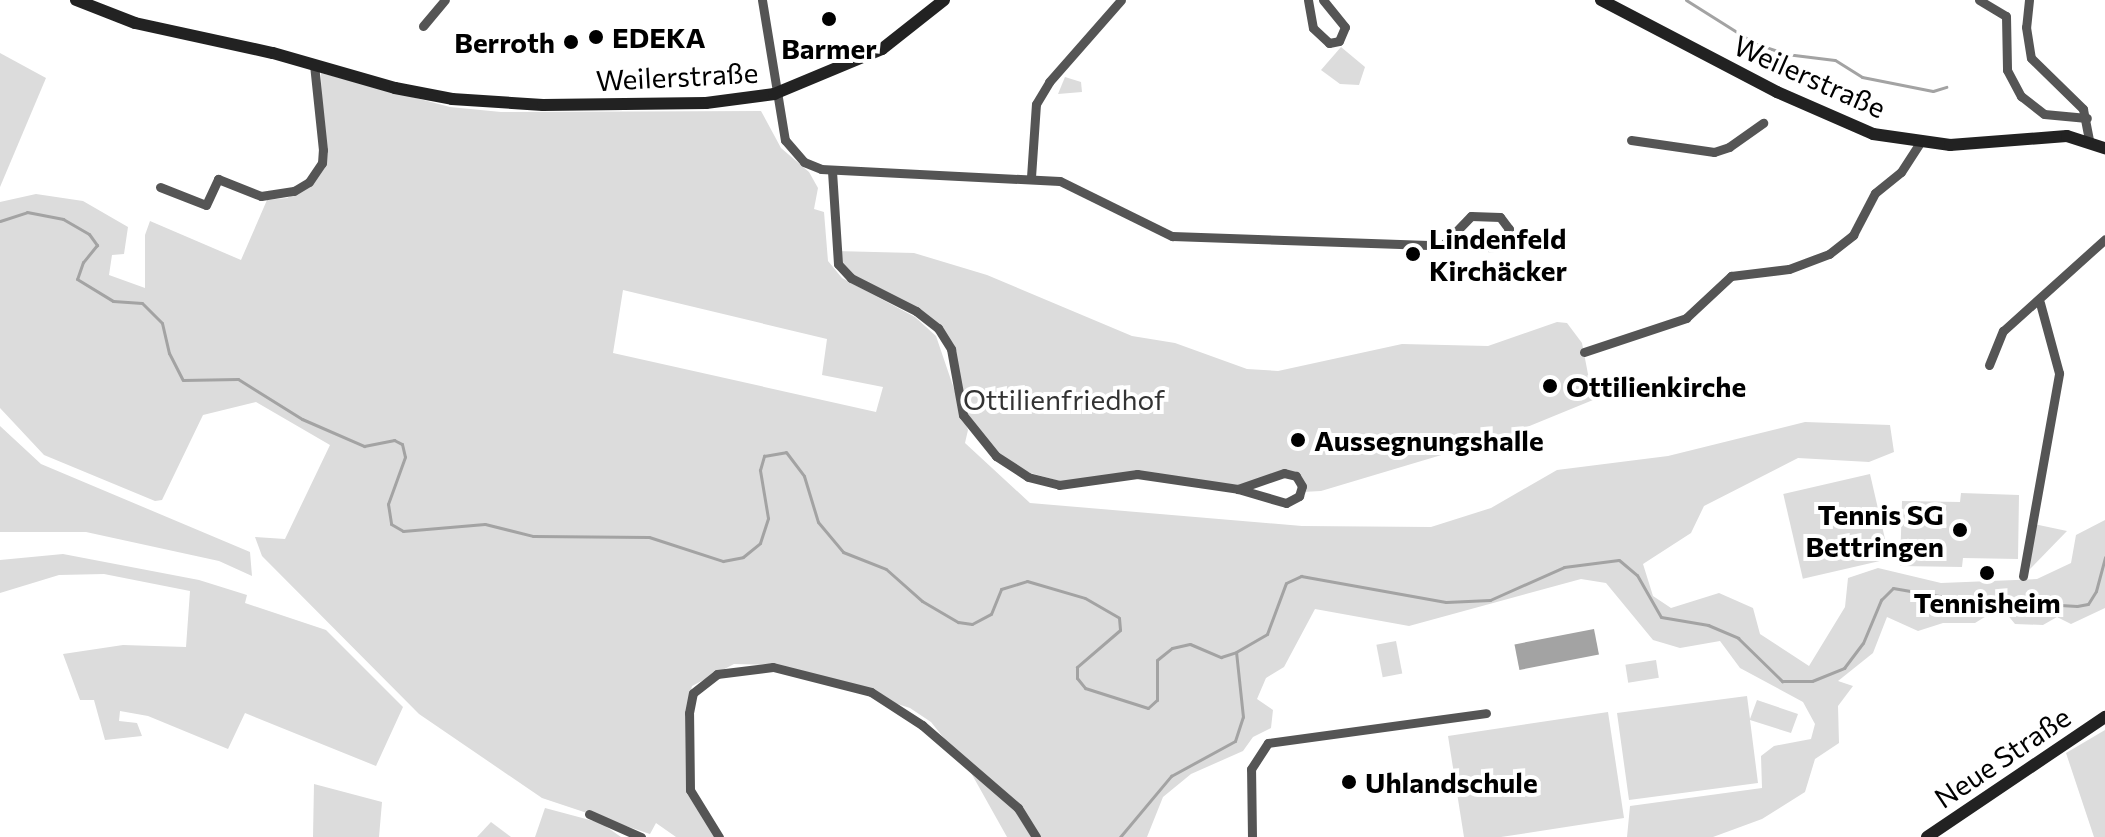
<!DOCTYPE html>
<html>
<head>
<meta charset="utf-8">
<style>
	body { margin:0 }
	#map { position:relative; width:2105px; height:837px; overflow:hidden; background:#fff; font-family:Commissioner,sans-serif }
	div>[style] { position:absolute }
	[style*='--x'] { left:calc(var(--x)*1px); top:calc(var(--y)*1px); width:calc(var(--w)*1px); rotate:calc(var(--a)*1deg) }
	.green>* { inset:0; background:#dcdcdc; transform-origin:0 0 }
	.water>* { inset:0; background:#a3a3a3; transform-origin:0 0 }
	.stream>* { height:3px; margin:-1.5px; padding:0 1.5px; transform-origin:1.5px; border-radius:1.5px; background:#a3a3a3 }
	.street>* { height:9px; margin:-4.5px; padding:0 4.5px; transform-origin:4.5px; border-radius:4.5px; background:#555 }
	.secondary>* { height:12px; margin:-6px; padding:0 6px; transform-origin:6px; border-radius:6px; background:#222 }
	.dots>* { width:22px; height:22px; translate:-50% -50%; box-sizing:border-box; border:4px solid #fff; border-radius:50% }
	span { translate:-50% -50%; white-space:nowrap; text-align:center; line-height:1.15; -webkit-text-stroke:8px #fff; paint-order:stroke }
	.poi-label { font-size:28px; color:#000; font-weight:700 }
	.left { translate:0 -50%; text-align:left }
	.right { translate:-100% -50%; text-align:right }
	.street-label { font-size:28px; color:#000 }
	.park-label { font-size:28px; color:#333 }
</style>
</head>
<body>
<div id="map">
	<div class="green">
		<i style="clip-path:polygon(1341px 47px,1365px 67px,1359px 85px,1340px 84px,1321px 70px)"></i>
		<i style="clip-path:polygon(0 53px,46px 78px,0 187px)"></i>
		<i style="clip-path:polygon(evenodd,321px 73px,450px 107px,501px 112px,761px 111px,781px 148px,809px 172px,818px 188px,814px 209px,824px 212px,828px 261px,842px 278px,915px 317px,936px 336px,968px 430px,965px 443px,1030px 503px,1302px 526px,1431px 527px,1491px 508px,1557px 470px,1668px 456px,1805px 422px,1890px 425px,1894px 452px,1869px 462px,1798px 458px,1704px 506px,1691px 533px,1643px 564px,1653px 596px,1671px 608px,1719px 593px,1753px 608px,1760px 634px,1809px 666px,1845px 607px,1848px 578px,1878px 568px,1941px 583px,2037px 579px,2071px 563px,2076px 535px,2105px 520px,2105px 608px,2071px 624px,2057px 617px,2043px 625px,2015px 624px,2001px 607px,1975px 623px,1943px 623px,1918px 631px,1887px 617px,1873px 653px,1838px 681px,1853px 686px,1838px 706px,1839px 743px,1815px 759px,1805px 792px,1762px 819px,1713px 837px,1627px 837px,1630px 806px,1762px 788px,1761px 756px,1774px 746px,1811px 739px,1815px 724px,1803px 702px,1740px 668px,1720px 641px,1680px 648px,1653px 640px,1606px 583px,1581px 579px,1409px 626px,1315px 609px,1284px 667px,1266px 678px,1257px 699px,1273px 710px,1271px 728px,1253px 737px,1243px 751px,1191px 774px,1163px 797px,1147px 837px,1007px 837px,970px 771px,931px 722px,910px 708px,774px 665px,734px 664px,692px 686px,685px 715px,686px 792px,715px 837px,676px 837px,656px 823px,650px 834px,542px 798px,419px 714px,262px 556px,255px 537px,285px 539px,330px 445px,256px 402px,203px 415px,162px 500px,155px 501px,44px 455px,0 408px,0 202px,36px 194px,83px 201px,128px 227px,124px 254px,112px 255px,109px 275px,145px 288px,145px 235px,150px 221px,241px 260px,267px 200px,287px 198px,312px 184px,323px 169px,321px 73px,623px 290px,827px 339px,822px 375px,883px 387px,876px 412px,613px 353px,623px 290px)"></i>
		<i style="clip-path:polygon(1065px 77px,1081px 82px,1082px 92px,1058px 94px)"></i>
		<i style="clip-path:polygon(835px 251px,914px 253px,987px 275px,1132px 336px,1175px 343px,1247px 369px,1278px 371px,1402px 344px,1488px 346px,1557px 322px,1567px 323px,1582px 343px,1593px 400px,1505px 436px,1321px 491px,1302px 492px,1290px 473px,1247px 486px,1156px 476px,1074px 485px,1012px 468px,963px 415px,951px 349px,938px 328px,851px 278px)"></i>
		<i style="clip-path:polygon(0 426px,41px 464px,250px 552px,252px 576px,219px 561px,86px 532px,0 532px)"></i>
		<i style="left:1870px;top:474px;width:87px;height:89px;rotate:77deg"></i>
		<i style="clip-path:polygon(1961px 493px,2019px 495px,2018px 559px,1963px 558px,1962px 567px,1900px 566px,1902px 501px,1960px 502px)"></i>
		<i style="clip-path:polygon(2034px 524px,2067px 531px,2030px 569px)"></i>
		<i style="clip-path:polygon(63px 554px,199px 580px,247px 595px,245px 603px,326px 630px,403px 707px,376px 766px,245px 713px,228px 749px,148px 716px,120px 711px,119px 721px,137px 723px,142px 736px,105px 740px,94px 700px,80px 700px,63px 654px,123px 645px,186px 647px,190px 591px,104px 574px,59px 575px,0 593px,0 560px)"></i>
		<i style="left:1396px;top:641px;width:33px;height:20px;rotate:79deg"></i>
		<i style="left:1656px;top:660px;width:18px;height:31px;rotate:81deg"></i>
		<i style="clip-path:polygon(1747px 696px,1750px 719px,1757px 700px,1798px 714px,1791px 733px,1750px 720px,1758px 783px,1629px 800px,1617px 713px)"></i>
		<i style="clip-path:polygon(1608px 712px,1624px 818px,1501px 837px,1464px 837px,1448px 736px)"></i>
		<i style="clip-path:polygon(2105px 730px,2105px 837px,2094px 837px,2066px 753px)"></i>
		<i style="clip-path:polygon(314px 784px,382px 802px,379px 837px,313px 837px)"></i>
		<i style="clip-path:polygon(545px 808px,601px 823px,621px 837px,535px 837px)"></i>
		<i style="clip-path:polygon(491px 822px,511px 837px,477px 837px)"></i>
	</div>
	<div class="water">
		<i style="left:1594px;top:629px;width:26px;height:81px;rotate:79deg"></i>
	</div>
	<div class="stream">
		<i style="--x:1686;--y:0;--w:83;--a:32.2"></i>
		<i style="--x:1756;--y:44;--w:32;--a:18"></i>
		<i style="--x:1786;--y:54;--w:49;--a:7"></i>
		<i style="--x:1835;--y:60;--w:32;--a:32"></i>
		<i style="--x:1862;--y:77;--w:72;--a:11.2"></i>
		<i style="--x:1933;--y:91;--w:14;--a:-17"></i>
		<i style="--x:0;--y:221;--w:28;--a:-18"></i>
		<i style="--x:27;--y:212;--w:37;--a:11"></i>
		<i style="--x:63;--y:219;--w:30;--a:30"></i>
		<i style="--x:89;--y:234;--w:14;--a:54"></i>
		<i style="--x:97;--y:245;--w:22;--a:129"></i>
		<i style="--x:83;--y:262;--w:18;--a:109"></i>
		<i style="--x:77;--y:279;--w:42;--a:31.4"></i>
		<i style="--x:113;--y:301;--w:29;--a:4"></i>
		<i style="--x:142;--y:303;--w:28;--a:45"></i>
		<i style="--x:162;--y:323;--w:31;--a:77"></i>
		<i style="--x:169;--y:353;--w:30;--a:63"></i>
		<i style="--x:183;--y:380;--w:55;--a:-1"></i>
		<i style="--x:238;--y:379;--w:75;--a:32"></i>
		<i style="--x:302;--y:419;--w:68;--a:23.5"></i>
		<i style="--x:364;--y:446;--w:31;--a:-11"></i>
		<i style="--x:394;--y:440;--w:9;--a:27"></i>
		<i style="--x:402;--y:444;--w:13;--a:77"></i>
		<i style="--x:405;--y:457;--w:50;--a:109.9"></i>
		<i style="--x:388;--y:504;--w:20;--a:81"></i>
		<i style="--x:391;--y:524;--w:14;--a:30"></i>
		<i style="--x:403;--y:531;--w:82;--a:-4.9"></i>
		<i style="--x:485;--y:524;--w:49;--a:14"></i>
		<i style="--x:533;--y:536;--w:116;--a:0.5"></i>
		<i style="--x:649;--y:537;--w:78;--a:18"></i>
		<i style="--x:723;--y:561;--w:20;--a:-11"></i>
		<i style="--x:743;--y:557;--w:22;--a:-39"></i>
		<i style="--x:760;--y:543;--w:26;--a:-72"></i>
		<i style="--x:768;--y:518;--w:49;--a:-99.5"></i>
		<i style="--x:760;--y:470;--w:15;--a:-74"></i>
		<i style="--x:764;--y:456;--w:22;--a:-10"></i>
		<i style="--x:786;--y:452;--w:30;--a:53"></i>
		<i style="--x:804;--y:476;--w:48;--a:73.1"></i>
		<i style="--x:818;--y:522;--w:39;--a:50"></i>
		<i style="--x:843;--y:552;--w:46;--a:21.6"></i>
		<i style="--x:886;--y:569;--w:48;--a:41.6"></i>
		<i style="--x:922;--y:601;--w:42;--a:30.3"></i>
		<i style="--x:958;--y:622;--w:14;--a:8"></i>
		<i style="--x:972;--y:624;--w:21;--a:-28"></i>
		<i style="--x:991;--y:614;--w:27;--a:-68"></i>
		<i style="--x:1001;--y:589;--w:27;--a:-17"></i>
		<i style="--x:1027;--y:581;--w:60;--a:16.3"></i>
		<i style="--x:1085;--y:598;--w:39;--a:30"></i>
		<i style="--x:1119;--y:618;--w:12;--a:85"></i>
		<i style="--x:1120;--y:630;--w:57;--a:139.3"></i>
		<i style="--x:1077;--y:667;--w:11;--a:90"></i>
		<i style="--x:1077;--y:678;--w:13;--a:51"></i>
		<i style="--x:1085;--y:688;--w:66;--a:17.6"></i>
		<i style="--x:1148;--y:708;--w:12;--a:-42"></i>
		<i style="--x:1157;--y:700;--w:40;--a:-90"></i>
		<i style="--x:1157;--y:660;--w:19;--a:-39"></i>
		<i style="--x:1172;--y:648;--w:18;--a:-13"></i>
		<i style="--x:1190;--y:644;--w:34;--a:23"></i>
		<i style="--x:1221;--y:657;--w:16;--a:-18"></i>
		<i style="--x:1236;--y:652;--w:36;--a:-30"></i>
		<i style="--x:1267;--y:634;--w:54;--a:-69.6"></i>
		<i style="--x:1286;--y:583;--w:17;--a:-25"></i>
		<i style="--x:1301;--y:576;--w:147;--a:10.2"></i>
		<i style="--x:1446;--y:602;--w:44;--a:-2.6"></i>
		<i style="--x:1490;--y:600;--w:81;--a:-24"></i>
		<i style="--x:1564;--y:567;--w:55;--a:-7.3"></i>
		<i style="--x:1619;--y:560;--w:23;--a:40"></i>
		<i style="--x:1637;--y:575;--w:48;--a:60.3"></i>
		<i style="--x:1661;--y:617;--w:48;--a:9.7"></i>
		<i style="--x:1708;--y:625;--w:33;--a:23"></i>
		<i style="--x:1738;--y:638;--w:62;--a:44.3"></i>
		<i style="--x:1782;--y:681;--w:30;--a:0"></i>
		<i style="--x:1812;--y:681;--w:35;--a:-22"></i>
		<i style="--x:1844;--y:668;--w:31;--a:-53"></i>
		<i style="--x:1863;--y:643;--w:47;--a:-67.3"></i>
		<i style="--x:1881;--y:600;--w:17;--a:-45"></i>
		<i style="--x:1893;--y:588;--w:64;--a:9.9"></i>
		<i style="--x:1956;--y:599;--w:121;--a:3.3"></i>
		<i style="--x:2077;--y:606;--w:11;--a:-10"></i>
		<i style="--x:2088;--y:604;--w:15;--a:-58"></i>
		<i style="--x:2096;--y:591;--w:35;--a:-75"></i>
		<i style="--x:1120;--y:837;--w:80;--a:-50.1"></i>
		<i style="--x:1171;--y:776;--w:73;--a:-28.7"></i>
		<i style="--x:1235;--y:741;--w:25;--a:-72"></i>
		<i style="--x:1243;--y:717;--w:65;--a:-96.1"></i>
	</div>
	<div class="street">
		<i style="--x:762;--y:0;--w:142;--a:80.7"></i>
		<i style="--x:785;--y:140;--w:29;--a:49"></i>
		<i style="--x:804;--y:162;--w:18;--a:22"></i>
		<i style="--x:821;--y:169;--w:239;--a:2.9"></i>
		<i style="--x:1060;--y:181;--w:125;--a:26.2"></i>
		<i style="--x:1172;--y:236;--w:322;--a:2"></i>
		<i style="--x:1494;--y:247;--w:10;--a:-17"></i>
		<i style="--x:1504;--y:244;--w:16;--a:-72"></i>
		<i style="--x:1509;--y:229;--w:15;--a:-127"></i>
		<i style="--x:1500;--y:217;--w:29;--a:-178"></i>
		<i style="--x:1471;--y:216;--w:40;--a:134"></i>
		<i style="--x:1308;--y:0;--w:28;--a:80"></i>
		<i style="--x:1313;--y:28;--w:22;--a:43"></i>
		<i style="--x:1329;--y:43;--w:10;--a:-11"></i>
		<i style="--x:1339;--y:41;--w:15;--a:-67"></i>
		<i style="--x:1345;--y:27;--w:35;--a:-129"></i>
		<i style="--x:1979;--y:0;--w:31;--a:31"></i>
		<i style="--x:2006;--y:16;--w:54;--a:88.9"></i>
		<i style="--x:2007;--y:70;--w:30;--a:62"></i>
		<i style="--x:2021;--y:96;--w:29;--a:38"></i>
		<i style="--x:2044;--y:114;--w:43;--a:5.3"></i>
		<i style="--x:2029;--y:0;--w:27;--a:96"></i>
		<i style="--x:2026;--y:27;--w:31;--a:81"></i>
		<i style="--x:2031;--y:58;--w:73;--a:44.4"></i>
		<i style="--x:2083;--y:109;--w:32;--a:79"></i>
		<i style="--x:423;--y:26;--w:34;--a:-50"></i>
		<i style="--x:1631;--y:140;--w:84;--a:8.2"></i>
		<i style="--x:1714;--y:152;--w:16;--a:-18"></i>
		<i style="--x:1729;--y:147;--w:42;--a:-35.2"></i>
		<i style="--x:832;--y:171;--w:93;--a:86.3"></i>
		<i style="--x:838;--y:264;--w:19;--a:47"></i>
		<i style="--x:851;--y:278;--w:73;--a:26.9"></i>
		<i style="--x:916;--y:311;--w:28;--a:38"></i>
		<i style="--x:938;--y:328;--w:25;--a:58"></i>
		<i style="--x:951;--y:349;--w:67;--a:79.7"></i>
		<i style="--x:963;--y:415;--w:53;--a:51.2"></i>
		<i style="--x:996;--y:456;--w:38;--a:33"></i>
		<i style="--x:1028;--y:477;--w:32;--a:14"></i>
		<i style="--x:1059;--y:485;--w:79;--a:-8"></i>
		<i style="--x:1137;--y:474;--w:102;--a:8.4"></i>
		<i style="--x:1238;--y:489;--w:50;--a:16.3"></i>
		<i style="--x:1286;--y:503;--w:15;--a:-28"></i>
		<i style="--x:1299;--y:496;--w:10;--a:-73"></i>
		<i style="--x:1302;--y:486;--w:12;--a:-121"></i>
		<i style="--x:1296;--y:476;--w:12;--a:-166"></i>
		<i style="--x:1284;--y:473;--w:49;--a:160.8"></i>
		<i style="--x:1031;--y:177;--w:73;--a:-86.1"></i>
		<i style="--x:1036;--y:104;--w:26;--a:-59"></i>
		<i style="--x:1049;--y:82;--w:109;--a:-48.7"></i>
		<i style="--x:160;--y:187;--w:49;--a:21.4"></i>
		<i style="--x:206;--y:205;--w:29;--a:-65"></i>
		<i style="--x:218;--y:179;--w:46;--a:21.6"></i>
		<i style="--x:261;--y:196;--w:33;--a:-9"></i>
		<i style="--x:294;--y:191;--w:17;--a:-31"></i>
		<i style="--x:309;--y:182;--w:23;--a:-56"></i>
		<i style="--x:322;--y:163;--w:13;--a:-86"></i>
		<i style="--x:323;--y:150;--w:86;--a:-96"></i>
		<i style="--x:1584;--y:352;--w:108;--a:-18.4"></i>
		<i style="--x:1686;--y:318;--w:62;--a:-43"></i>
		<i style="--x:1731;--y:276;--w:58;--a:-6.9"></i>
		<i style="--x:1789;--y:269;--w:43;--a:-20.6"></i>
		<i style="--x:1829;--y:254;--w:31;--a:-38"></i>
		<i style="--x:1853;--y:235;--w:47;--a:-62.4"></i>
		<i style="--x:1875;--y:193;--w:33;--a:-39"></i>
		<i style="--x:1901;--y:172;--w:33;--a:-57"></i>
		<i style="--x:1989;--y:365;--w:37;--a:-68"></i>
		<i style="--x:2003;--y:331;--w:137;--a:-42"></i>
		<i style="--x:2023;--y:576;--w:206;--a:-79.9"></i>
		<i style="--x:2059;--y:373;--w:73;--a:-105.2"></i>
		<i style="--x:589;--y:814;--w:57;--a:23.9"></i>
		<i style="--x:719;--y:837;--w:55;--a:-121.7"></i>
		<i style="--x:690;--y:790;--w:77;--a:-90.7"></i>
		<i style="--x:689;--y:713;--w:20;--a:-79"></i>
		<i style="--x:693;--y:693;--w:31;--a:-38"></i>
		<i style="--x:717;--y:674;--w:56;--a:-7.1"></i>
		<i style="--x:773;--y:667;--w:101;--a:14.3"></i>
		<i style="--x:871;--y:692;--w:61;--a:32.9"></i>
		<i style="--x:922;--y:725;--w:127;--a:40.8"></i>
		<i style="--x:1018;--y:808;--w:34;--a:58"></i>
		<i style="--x:1252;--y:837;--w:68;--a:-90.8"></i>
		<i style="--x:1251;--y:769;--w:31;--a:-57"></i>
		<i style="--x:1268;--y:743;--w:220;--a:-7.8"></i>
	</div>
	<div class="secondary">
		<i style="--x:76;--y:0;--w:63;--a:21.3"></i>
		<i style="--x:135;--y:23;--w:141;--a:12.3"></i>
		<i style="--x:273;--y:53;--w:127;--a:16"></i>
		<i style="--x:395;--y:88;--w:58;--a:10.9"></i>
		<i style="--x:452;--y:99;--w:91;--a:3.8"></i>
		<i style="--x:543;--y:105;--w:163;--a:-0.7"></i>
		<i style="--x:706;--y:103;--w:69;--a:-7.5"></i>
		<i style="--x:774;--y:94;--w:117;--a:-22.6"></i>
		<i style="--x:882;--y:49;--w:79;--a:-38.3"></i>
		<i style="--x:1601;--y:0;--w:199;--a:27.6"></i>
		<i style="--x:1777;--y:92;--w:105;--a:23.6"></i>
		<i style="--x:1873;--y:134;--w:78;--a:8.1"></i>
		<i style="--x:1950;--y:145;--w:117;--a:-4.4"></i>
		<i style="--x:2067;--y:136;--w:40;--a:18"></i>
		<i style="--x:1927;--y:837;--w:215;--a:-34"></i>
	</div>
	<div class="dots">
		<i style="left:829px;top:19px;background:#000"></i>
		<i style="left:596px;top:37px;background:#000"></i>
		<i style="left:571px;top:42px;background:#000"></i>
		<i style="left:1413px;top:254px;background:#000"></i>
		<i style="left:1550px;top:386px;background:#000"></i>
		<i style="left:1298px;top:440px;background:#000"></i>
		<i style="left:1960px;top:530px;background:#000"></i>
		<i style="left:1987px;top:573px;background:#000"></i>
		<i style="left:1349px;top:782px;background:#000"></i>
	</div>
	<div class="poi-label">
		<span class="left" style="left:612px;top:37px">EDEKA</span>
		<span class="right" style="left:555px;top:42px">Berroth</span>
		<span style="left:829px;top:48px">Barmer</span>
		<span class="left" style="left:1429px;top:254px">Lindenfeld<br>Kirchäcker</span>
		<span class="left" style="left:1566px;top:386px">Ottilienkirche</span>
		<span class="left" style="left:1314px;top:440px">Aussegnungshalle</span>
		<span class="right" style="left:1944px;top:530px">Tennis SG<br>Bettringen</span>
		<span style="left:1987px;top:602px">Tennisheim</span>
		<span class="left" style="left:1365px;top:782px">Uhlandschule</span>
	</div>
	<div class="street-label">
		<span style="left:677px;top:76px;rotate:-3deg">Weilerstraße</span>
		<span style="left:1810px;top:76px;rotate:24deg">Weilerstraße</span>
		<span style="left:2002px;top:757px;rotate:-34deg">Neue Straße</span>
	</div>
	<div class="park-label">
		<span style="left:1064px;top:399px">Ottilienfriedhof</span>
	</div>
</div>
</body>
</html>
